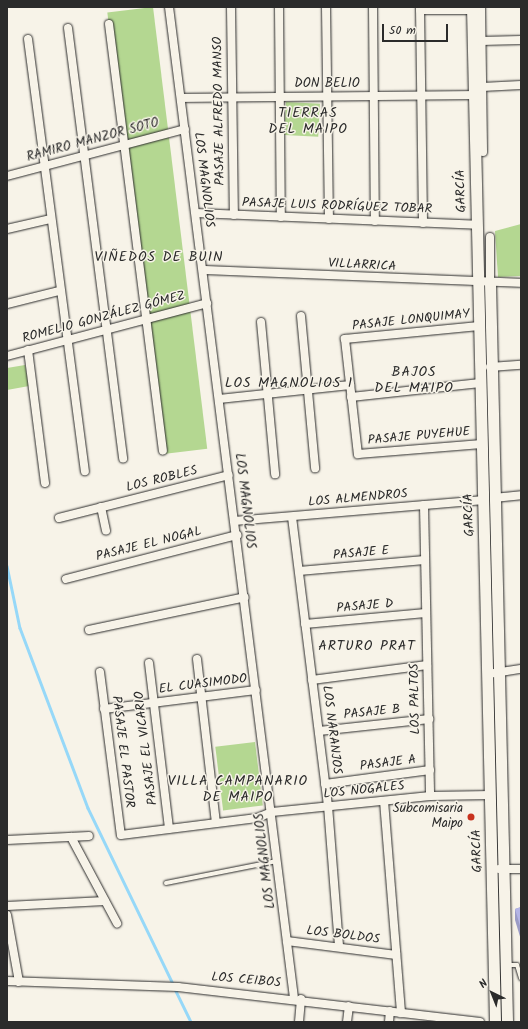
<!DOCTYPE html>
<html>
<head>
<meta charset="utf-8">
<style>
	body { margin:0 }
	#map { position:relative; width:528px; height:1029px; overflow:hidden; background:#f7f3e8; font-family:Kalam,sans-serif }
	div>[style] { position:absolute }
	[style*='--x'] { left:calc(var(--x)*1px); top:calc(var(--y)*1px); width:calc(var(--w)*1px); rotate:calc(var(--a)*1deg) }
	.green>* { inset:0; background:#b4d791; transform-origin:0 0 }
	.stream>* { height:2.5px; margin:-1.25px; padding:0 1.25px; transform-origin:1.25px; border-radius:1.25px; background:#96d8f8 }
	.roads { filter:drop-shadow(0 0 1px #2b2b2b) drop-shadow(0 0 1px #2b2b2b) }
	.lane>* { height:4px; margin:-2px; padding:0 2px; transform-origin:2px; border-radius:2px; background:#f7f3e8 }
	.street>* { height:8px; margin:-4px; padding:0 4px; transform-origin:4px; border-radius:4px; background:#f7f3e8 }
	.secondary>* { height:11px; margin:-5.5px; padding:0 5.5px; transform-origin:5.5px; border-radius:5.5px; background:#f7f3e8 }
	.wall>* { inset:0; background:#9a9bc5 }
	.building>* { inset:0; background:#b3b4e5 }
	.dots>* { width:11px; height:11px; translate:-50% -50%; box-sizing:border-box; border:2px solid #f7f3e8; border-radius:50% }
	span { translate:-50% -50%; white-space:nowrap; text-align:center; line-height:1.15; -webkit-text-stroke:3px #f7f3e8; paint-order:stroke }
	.street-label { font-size:13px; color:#2b2b2b }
	.poi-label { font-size:13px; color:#2b2b2b }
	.right { translate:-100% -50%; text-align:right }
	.neighbourhood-label { font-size:14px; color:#2b2b2b; letter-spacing:1px }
	.frame { position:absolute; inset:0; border:8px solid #2b2b2b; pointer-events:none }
	.north { position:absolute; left:472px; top:973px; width:40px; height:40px; -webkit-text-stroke:3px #f7f3e8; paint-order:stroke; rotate:317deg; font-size:11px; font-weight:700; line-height:16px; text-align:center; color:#2b2b2b }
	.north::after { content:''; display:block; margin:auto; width:14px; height:18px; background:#2b2b2b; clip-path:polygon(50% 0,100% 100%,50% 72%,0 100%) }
	.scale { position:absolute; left:382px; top:24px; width:66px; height:18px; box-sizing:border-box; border:2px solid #2b2b2b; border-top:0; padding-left:5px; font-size:12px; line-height:14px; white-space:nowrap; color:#2b2b2b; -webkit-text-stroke:3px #f7f3e8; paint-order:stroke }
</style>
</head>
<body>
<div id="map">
	<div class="green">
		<i style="left:153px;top:7px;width:445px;height:46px;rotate:83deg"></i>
		<i style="left:286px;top:102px;width:34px;height:33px;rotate:3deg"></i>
		<i style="clip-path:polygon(521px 224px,521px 276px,498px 277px,495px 231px)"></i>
		<i style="clip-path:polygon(25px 365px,29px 386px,7px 390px,7px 368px)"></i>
		<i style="left:255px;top:742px;width:64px;height:40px;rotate:83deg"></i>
	</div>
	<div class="stream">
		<i style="--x:7;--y:566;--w:63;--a:78.2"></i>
		<i style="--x:20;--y:628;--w:192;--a:69.3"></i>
		<i style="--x:88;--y:808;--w:195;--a:64.2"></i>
		<i style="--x:175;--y:989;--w:37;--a:64"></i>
	</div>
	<div class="roads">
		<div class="lane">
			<i style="--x:166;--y:883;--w:113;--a:-11.2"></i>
			<i style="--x:507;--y:965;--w:10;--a:0"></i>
			<i style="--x:517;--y:965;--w:14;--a:73"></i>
		</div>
		<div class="street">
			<i style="--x:169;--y:7;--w:999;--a:82.81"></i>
			<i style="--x:231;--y:7;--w:208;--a:89.2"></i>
			<i style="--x:279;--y:7;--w:210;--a:89.5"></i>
			<i style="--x:326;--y:7;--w:212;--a:89.2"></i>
			<i style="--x:373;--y:7;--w:214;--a:89.5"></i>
			<i style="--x:420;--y:7;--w:216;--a:89.2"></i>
			<i style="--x:481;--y:7;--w:145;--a:89.2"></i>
			<i style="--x:420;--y:10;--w:52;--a:0"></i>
			<i style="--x:109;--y:24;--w:430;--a:82.8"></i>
			<i style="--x:68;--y:28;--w:434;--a:82.7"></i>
			<i style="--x:28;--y:39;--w:436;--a:82.5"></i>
			<i style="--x:481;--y:41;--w:40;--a:-1.4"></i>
			<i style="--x:482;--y:87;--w:39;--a:-3"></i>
			<i style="--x:181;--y:98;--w:293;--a:-0.6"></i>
			<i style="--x:7;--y:176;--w:184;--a:-14.8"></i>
			<i style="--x:196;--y:213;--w:281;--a:2.4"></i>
			<i style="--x:7;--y:229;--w:44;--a:-13.1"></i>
			<i style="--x:203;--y:270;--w:318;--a:2.3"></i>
			<i style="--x:490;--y:283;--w:46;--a:-90"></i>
			<i style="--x:7;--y:304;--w:54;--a:-14"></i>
			<i style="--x:301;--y:316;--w:153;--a:84.7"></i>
			<i style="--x:261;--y:322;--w:153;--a:84.7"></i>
			<i style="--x:479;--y:326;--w:135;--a:174.5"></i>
			<i style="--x:345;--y:339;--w:116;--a:83.6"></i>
			<i style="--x:358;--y:454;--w:124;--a:-4.6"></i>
			<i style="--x:28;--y:350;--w:134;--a:82.7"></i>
			<i style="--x:7;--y:356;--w:207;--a:-14.8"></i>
			<i style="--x:490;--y:367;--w:31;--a:-4"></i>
			<i style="--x:351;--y:397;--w:130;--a:-6.2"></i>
			<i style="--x:219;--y:399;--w:132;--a:-6.1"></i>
			<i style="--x:494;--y:498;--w:27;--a:-6"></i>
			<i style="--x:424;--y:505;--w:291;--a:88.8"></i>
			<i style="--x:101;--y:507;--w:24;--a:78"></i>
			<i style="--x:292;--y:517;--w:291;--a:82.9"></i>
			<i style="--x:328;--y:806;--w:141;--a:85.5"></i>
			<i style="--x:59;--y:518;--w:175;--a:-14.2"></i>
			<i style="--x:235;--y:521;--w:249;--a:-4.8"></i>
			<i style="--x:299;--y:571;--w:126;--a:-5"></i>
			<i style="--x:66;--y:579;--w:177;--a:-14.4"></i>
			<i style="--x:305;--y:624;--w:121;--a:-5.2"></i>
			<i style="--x:89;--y:630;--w:159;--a:-11.9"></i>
			<i style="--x:197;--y:659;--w:165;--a:83.4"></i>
			<i style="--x:149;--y:663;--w:167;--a:83.1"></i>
			<i style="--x:100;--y:672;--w:164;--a:82.7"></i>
			<i style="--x:121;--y:835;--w:137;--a:-7.1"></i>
			<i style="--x:257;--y:818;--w:16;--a:-22"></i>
			<i style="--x:272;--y:812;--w:159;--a:-5.8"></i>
			<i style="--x:430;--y:796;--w:61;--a:-0.9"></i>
			<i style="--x:488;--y:674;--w:33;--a:-9"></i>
			<i style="--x:312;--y:680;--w:116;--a:-7.4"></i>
			<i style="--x:104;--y:709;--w:153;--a:-7.1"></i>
			<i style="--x:319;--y:731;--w:111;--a:-6.2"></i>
			<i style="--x:325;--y:784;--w:106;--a:-7.6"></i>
			<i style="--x:384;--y:801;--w:213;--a:85.4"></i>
			<i style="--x:71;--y:837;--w:98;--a:61.9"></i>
			<i style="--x:7;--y:840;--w:82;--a:-2.8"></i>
			<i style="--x:499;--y:869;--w:22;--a:0"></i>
			<i style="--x:7;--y:906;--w:98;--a:-2.9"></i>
			<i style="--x:7;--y:915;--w:68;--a:79.8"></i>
			<i style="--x:287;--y:941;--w:110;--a:7.3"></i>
			<i style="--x:7;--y:981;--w:171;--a:2"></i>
			<i style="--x:178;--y:987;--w:304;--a:6.6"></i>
			<i style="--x:299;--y:1022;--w:23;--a:-85"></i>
			<i style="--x:347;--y:1022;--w:16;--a:-83"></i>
			<i style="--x:389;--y:1022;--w:11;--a:-85"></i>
		</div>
		<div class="secondary">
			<i style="--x:472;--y:7;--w:1015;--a:88.7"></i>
			<i style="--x:490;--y:283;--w:739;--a:88.68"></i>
		</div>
	</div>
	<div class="wall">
		<i style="clip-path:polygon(521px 907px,521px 940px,515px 920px,515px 909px)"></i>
	</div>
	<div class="building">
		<i style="clip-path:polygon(521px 907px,521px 929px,515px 909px)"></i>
	</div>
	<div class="dots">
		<i style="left:471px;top:817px;background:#c8321e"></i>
	</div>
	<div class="street-label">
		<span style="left:327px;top:84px">DON BELIO</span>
		<span style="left:220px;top:111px;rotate:-91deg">PASAJE ALFREDO MANSO</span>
		<span style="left:93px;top:141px;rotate:-15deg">RAMIRO MANZOR SOTO</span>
		<span style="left:203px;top:180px;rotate:83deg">LOS MAGNOLIOS</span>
		<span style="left:462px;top:191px;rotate:-91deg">GARCÍA</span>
		<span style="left:337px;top:207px;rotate:2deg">PASAJE LUIS RODRÍGUEZ TOBAR</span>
		<span style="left:362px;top:266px;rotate:3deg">VILLARRICA</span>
		<span style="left:104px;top:318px;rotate:-15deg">ROMELIO GONZÁLEZ GÓMEZ</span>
		<span style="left:411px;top:321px;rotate:-6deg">PASAJE LONQUIMAY</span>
		<span style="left:419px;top:437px;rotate:-5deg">PASAJE PUYEHUE</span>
		<span style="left:162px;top:480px;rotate:-14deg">LOS ROBLES</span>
		<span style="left:358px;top:499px;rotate:-5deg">LOS ALMENDROS</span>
		<span style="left:244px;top:501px;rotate:83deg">LOS MAGNOLIOS</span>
		<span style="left:470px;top:515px;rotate:-92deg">GARCÍA</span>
		<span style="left:149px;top:545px;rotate:-14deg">PASAJE EL NOGAL</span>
		<span style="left:361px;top:554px;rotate:-5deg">PASAJE E</span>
		<span style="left:365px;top:607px;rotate:-5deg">PASAJE D</span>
		<span style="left:203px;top:685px;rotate:-7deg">EL CUASIMODO</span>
		<span style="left:416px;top:699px;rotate:-91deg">LOS PALTOS</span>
		<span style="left:372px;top:713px;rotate:-6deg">PASAJE B</span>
		<span style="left:331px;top:730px;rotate:83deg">LOS NARANJOS</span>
		<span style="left:147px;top:748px;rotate:-97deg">PASAJE EL VICARIO</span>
		<span style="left:122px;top:752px;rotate:83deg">PASAJE EL PASTOR</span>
		<span style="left:388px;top:764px;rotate:-7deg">PASAJE A</span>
		<span style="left:364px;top:791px;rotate:-6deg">LOS NOGALES</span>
		<span style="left:478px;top:851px;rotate:-91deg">GARCÍA</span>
		<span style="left:266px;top:861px;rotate:-97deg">LOS MAGNOLIOS</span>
		<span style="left:343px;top:936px;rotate:7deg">LOS BOLDOS</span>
		<span style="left:246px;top:981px;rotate:5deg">LOS CEIBOS</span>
	</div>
	<div class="poi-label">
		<span class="right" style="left:463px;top:817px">Subcomisaria<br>Maipo</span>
	</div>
	<div class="neighbourhood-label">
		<span style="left:308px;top:121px">TIERRAS<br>DEL MAIPO</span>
		<span style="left:159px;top:257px">VIÑEDOS DE BUIN</span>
		<span style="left:414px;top:380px">BAJOS<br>DEL MAIPO</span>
		<span style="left:289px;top:383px">LOS MAGNOLIOS 1</span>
		<span style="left:367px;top:646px">ARTURO PRAT</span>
		<span style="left:238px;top:789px">VILLA CAMPANARIO<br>DE MAIPO</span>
	</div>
	<div class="frame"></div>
	<div class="north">N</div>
	<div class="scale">50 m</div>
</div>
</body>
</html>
